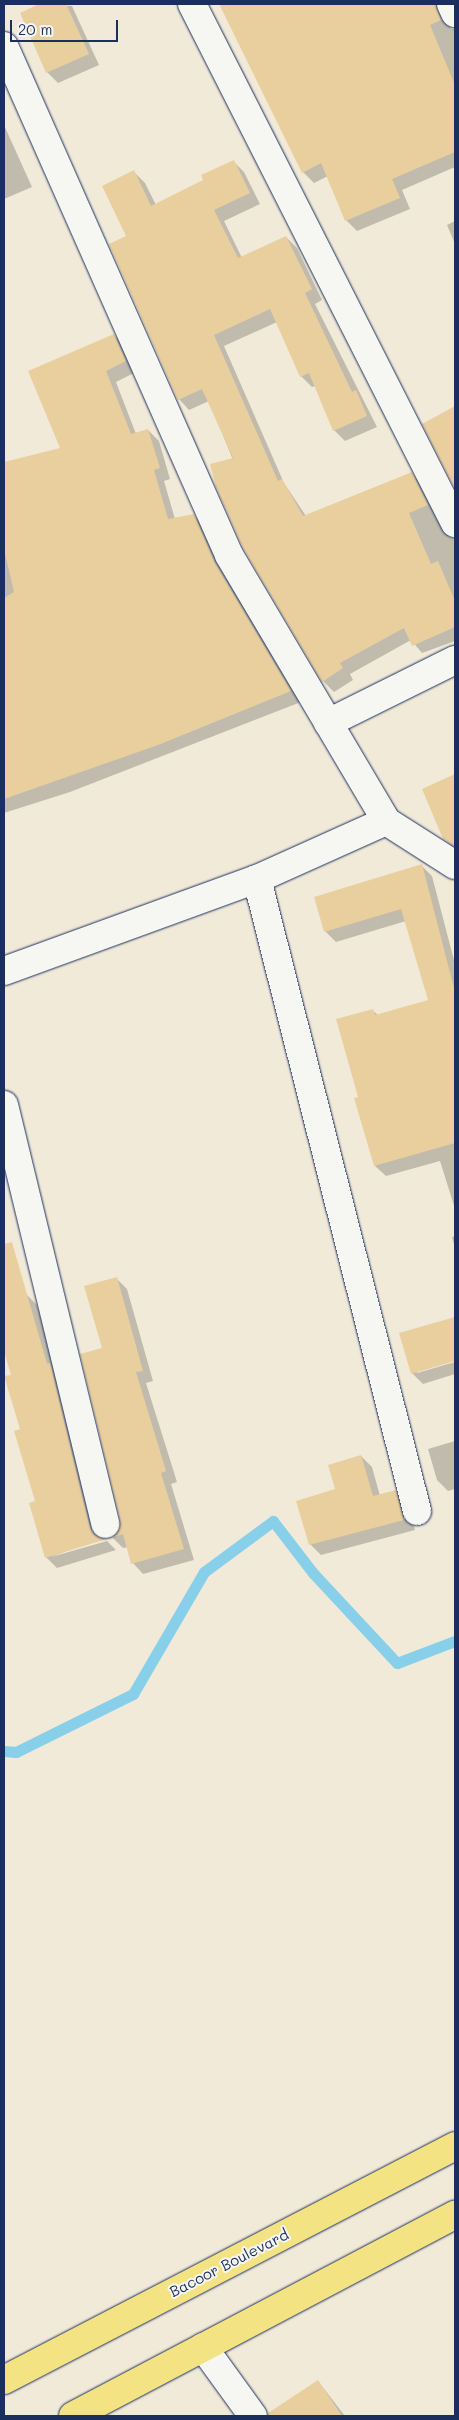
<!DOCTYPE html>
<html>
<head>
<meta charset="utf-8">
<style>
	body { margin:0 }
	#map { position:relative; width:459px; height:2420px; overflow:hidden; background:#f2ead9; font-family:Mali,sans-serif }
	div>[style] { position:absolute }
	[style*='--x'] { left:calc(var(--x)*1px); top:calc(var(--y)*1px); width:calc(var(--w)*1px); rotate:calc(var(--a)*1deg) }
	.shadow>* { inset:0; background:#0003 }
	.stream>* { height:11px; margin:-5.5px; padding:0 5.5px; transform-origin:5.5px; border-radius:5.5px; background:#88cfea }
	.building>* { inset:0; background:#eacf9e }
	.roads { filter:drop-shadow(0 0 1px #1b2f5e) drop-shadow(0 0 1px #1b2f5e) }
	.minor>* { height:28px; margin:-14px; padding:0 14px; transform-origin:14px; border-radius:14px; background:#f6f6f2 }
	.major>* { height:28px; margin:-14px; padding:0 14px; transform-origin:14px; border-radius:14px; background:#f4e382 }
	span { translate:-50% -50%; white-space:nowrap; text-align:center; line-height:1.15; -webkit-text-stroke:4px #f6f6f2; paint-order:stroke }
	.street-label { font-size:15px; color:#1b2f5e }
	.frame { position:absolute; inset:0; border:5px solid #1b2f5e; pointer-events:none }
	.scale { position:absolute; left:10px; top:20px; width:108px; height:22px; box-sizing:border-box; border:2px solid #1b2f5e; border-top:0; padding-left:6px; font-size:15px; line-height:18px; white-space:nowrap; color:#1b2f5e; -webkit-text-stroke:4px #f6f6f2; paint-order:stroke }
</style>
</head>
<body>
<div id="map">
	<div class="shadow">
		<i style="clip-path:polygon(42px 4px,72px 6px,99px 65px,58px 83px,47px 72px,21px 13px)"></i>
		<i style="clip-path:polygon(225px 4px,327px 4px,329px 8px,339px 4px,453px 4px,447px 22px,451px 29px,455px 29px,455px 167px,402px 190px,410px 209px,357px 231px,346px 220px,328px 176px,314px 183px,303px 172px)"></i>
		<i style="clip-path:polygon(4px 125px,32px 187px,4px 199px)"></i>
		<i style="clip-path:polygon(233px 161px,244px 172px,260px 204px,224px 221px,242px 258px,286px 237px,297px 248px,322px 300px,315px 304px,377px 427px,345px 441px,334px 430px,316px 386px,312px 387px,301px 376px,277px 322px,224px 346px,284px 483px,306px 516px,411px 473px,422px 484px,449px 537px,455px 539px,455px 641px,422px 653px,411px 640px,350px 674px,353px 680px,334px 692px,323px 681px,209px 401px,189px 410px,179px 399px,128px 236px,134px 172px,145px 183px,156px 205px,205px 180px)"></i>
		<i style="clip-path:polygon(455px 221px,455px 244px,447px 225px)"></i>
		<i style="clip-path:polygon(114px 335px,125px 346px,136px 372px,116px 382px,136px 434px,148px 430px,159px 441px,170px 479px,164px 481px,175px 519px,193px 515px,204px 526px,301px 702px,70px 792px,4px 813px,4px 463px,62px 449px)"></i>
		<i style="clip-path:polygon(455px 407px,455px 486px,424px 425px)"></i>
		<i style="clip-path:polygon(455px 775px,455px 849px,444px 838px,424px 790px)"></i>
		<i style="clip-path:polygon(421px 865px,432px 876px,455px 964px,455px 1209px,440px 1161px,386px 1176px,375px 1166px,360px 1098px,372px 1010px,378px 1015px,430px 1001px,406px 921px,336px 942px,325px 931px)"></i>
		<i style="clip-path:polygon(455px 1236px,455px 1248px,452px 1237px)"></i>
		<i style="clip-path:polygon(116px 1278px,127px 1289px,153px 1381px,146px 1383px,177px 1482px,171px 1484px,194px 1560px,143px 1574px,133px 1563px,128px 1547px,123px 1548px,113px 1538px,121px 1529px,103px 1349px)"></i>
		<i style="clip-path:polygon(26px 1294px,37px 1305px,56px 1371px,61px 1375px,100px 1538px,51px 1557px,107px 1541px,116px 1550px,57px 1568px,46px 1557px,12px 1375px,4px 1347px,4px 1300px)"></i>
		<i style="clip-path:polygon(455px 1318px,455px 1359px,417px 1371px,417px 1373px,455px 1362px,455px 1374px,423px 1384px,412px 1373px,401px 1334px)"></i>
		<i style="clip-path:polygon(455px 1441px,455px 1489px,448px 1491px,437px 1480px,428px 1449px)"></i>
		<i style="clip-path:polygon(361px 1456px,372px 1467px,380px 1496px,395px 1491px,406px 1502px,415px 1530px,321px 1555px,310px 1544px,336px 1490px)"></i>
		<i style="clip-path:polygon(318px 2381px,345px 2416px,278px 2416px,274px 2410px)"></i>
	</div>
	<div class="stream">
		<i style="--x:4;--y:1751;--w:12;--a:5"></i>
		<i style="--x:16;--y:1752;--w:131;--a:-26.4"></i>
		<i style="--x:133;--y:1694;--w:141;--a:-59.8"></i>
		<i style="--x:204;--y:1572;--w:86;--a:-36.5"></i>
		<i style="--x:273;--y:1521;--w:66;--a:52.4"></i>
		<i style="--x:313;--y:1573;--w:123;--a:47"></i>
		<i style="--x:397;--y:1663;--w:62;--a:-20.8"></i>
	</div>
	<div class="building">
		<i style="clip-path:polygon(39px 4px,66px 4px,89px 54px,46px 73px,20px 13px)"></i>
		<i style="clip-path:polygon(219px 4px,436px 4px,441px 20px,430px 25px,455px 85px,455px 152px,392px 179px,400px 198px,345px 221px,321px 163px,302px 173px)"></i>
		<i style="clip-path:polygon(234px 160px,250px 193px,214px 210px,238px 258px,286px 236px,312px 289px,305px 293px,352px 392px,356px 390px,367px 416px,333px 431px,309px 373px,300px 377px,270px 309px,214px 335px,278px 481px,282px 479px,303px 516px,412px 472px,428px 505px,409px 513px,431px 564px,438px 561px,455px 601px,455px 627px,412px 646px,404px 628px,340px 663px,343px 668px,322px 682px,243px 548px,216px 487px,210px 464px,233px 458px,202px 389px,178px 400px,109px 244px,126px 236px,102px 186px,134px 170px,151px 206px,203px 180px,201px 175px)"></i>
		<i style="clip-path:polygon(114px 334px,126px 361px,106px 371px,131px 434px,148px 429px,160px 468px,154px 470px,168px 519px,194px 514px,215px 563px,291px 691px,158px 745px,4px 799px,4px 598px,14px 592px,4px 549px,4px 462px,60px 448px,28px 371px)"></i>
		<i style="clip-path:polygon(455px 406px,455px 489px,422px 424px)"></i>
		<i style="clip-path:polygon(455px 774px,455px 847px,443px 839px,422px 789px)"></i>
		<i style="clip-path:polygon(422px 864px,455px 992px,455px 1143px,374px 1166px,354px 1098px,358px 1097px,336px 1019px,373px 1009px,375px 1015px,428px 1000px,401px 909px,324px 932px,314px 897px)"></i>
		<i style="clip-path:polygon(12px 1242px,47px 1364px,50px 1363px,90px 1528px,94px 1535px,107px 1539px,45px 1558px,29px 1503px,35px 1501px,14px 1431px,20px 1429px,4px 1376px,11px 1375px,4px 1351px,4px 1244px)"></i>
		<i style="clip-path:polygon(117px 1277px,143px 1371px,136px 1372px,166px 1471px,161px 1473px,184px 1549px,131px 1564px,123px 1534px,111px 1538px,120px 1529px,120px 1520px,80px 1354px,102px 1348px,84px 1286px)"></i>
		<i style="clip-path:polygon(455px 1317px,455px 1361px,411px 1374px,399px 1333px)"></i>
		<i style="clip-path:polygon(361px 1455px,373px 1496px,396px 1490px,404px 1520px,309px 1545px,296px 1501px,335px 1489px,328px 1465px)"></i>
		<i style="clip-path:polygon(318px 2380px,342px 2416px,268px 2416px,268px 2413px)"></i>
	</div>
	<div class="roads">
		<div class="minor">
			<i style="--x:192;--y:4;--w:582;--a:63.13"></i>
			<i style="--x:451;--y:4;--w:10;--a:66"></i>
			<i style="--x:4;--y:46;--w:557;--a:66.15"></i>
			<i style="--x:229;--y:555;--w:309;--a:59.4"></i>
			<i style="--x:386;--y:821;--w:82;--a:32.5"></i>
			<i style="--x:328;--y:723;--w:142;--a:-26.4"></i>
			<i style="--x:257;--y:879;--w:652;--a:75.79"></i>
			<i style="--x:4;--y:971;--w:269;--a:-20"></i>
			<i style="--x:257;--y:879;--w:141;--a:-24.2"></i>
			<i style="--x:4;--y:1105;--w:431;--a:76.4"></i>
			<i style="--x:203;--y:2347;--w:85;--a:54.1"></i>
		</div>
		<div class="major">
			<i style="--x:4;--y:2380;--w:508;--a:-27.42"></i>
			<i style="--x:73;--y:2416;--w:432;--a:-27.8"></i>
		</div>
	</div>
	<div class="street-label">
		<span style="left:229px;top:2263px;rotate:-27deg">Bacoor Boulevard</span>
	</div>
	<div class="frame"></div>
	<div class="scale">20 m</div>
</div>
</body>
</html>
